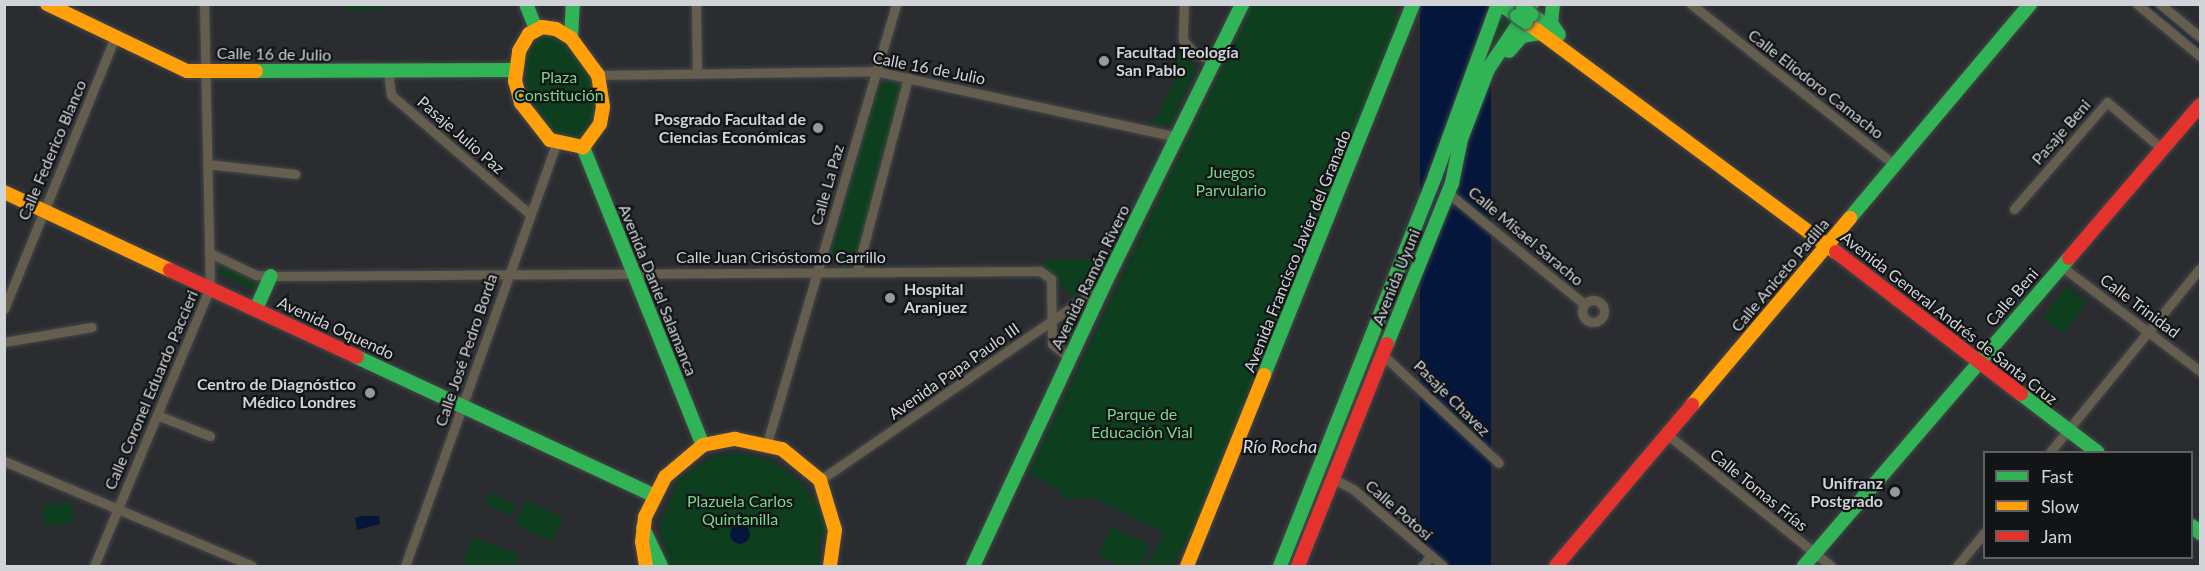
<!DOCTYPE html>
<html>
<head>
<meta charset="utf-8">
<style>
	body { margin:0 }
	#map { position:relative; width:2205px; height:571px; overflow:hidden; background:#2a2c2f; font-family:Lato,sans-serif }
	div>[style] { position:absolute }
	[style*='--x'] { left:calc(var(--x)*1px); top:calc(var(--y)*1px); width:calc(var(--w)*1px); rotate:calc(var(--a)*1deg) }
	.green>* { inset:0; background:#0d3e1e; transform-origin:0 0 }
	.water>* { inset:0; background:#04163c; transform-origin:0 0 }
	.round { border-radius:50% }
	.stream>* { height:3px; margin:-1.5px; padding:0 1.5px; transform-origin:1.5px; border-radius:1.5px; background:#04163c }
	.roads { filter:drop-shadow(0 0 2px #454749) drop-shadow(0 0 2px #454749) }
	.street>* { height:9px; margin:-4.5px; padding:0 4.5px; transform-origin:4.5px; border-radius:4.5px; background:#655e4f }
	.street>.ring { margin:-4.5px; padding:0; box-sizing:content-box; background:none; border:9px solid #655e4f; border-radius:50% }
	.fast>* { height:14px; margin:-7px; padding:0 7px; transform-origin:7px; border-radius:7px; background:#30b455 }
	.slow>* { height:14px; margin:-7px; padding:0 7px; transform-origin:7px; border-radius:7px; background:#ff9f0a }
	.jam>* { height:14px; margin:-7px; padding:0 7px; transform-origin:7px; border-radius:7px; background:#e5322d }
	.bridges { filter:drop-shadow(0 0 2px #454749) drop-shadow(0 0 2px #454749) }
	.fast-bridge>* { height:14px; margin:-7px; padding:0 7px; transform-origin:7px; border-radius:7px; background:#30b455 }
	.dots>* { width:16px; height:16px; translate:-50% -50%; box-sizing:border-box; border:3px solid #121416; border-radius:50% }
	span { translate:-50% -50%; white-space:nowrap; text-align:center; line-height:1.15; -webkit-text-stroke:4.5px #121416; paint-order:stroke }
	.poi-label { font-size:16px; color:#d0d3d7; font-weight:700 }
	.left { translate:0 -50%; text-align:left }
	.right { translate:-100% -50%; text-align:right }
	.street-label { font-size:16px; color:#d0d3d7 }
	.park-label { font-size:16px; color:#79d78b }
	.water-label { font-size:18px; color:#d1deef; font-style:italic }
	.frame { position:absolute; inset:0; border:6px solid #d0d3d7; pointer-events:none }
	.legend { position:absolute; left:1983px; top:451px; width:210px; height:108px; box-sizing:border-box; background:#121416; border:2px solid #5e6063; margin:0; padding:8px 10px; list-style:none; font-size:18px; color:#d0d3d7 }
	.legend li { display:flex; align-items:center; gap:12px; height:30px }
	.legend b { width:30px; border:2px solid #5e6063 }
</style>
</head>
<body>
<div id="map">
	<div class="green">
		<i style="clip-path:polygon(345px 5px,385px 5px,385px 10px,345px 11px)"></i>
		<i style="clip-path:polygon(1252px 5px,1397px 5px,1393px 14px,1401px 17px,1201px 518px,1172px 566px,1146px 566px,1164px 535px,1160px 531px,1094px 498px,1064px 499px,1058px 489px,1028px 473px)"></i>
		<i style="clip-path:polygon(1501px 14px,1512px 22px,1484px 64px,1447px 174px,1292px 566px,1286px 566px)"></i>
		<i style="clip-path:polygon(543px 34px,561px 40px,575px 53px,594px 85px,597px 103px,593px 121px,579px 138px,560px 136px,542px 121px,527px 93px,525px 55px)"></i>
		<i style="clip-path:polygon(1178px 44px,1196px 70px,1171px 125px,1146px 125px,1158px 115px,1178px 71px)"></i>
		<i style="clip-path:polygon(888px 81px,904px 84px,854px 267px,840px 267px,830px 252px,878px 88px)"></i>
		<i style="clip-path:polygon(1107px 259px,1096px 281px,1073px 297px,1043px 266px,1043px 260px)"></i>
		<i style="left:221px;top:266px;width:44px;height:8px;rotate:25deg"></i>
		<i style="left:2066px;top:287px;width:26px;height:39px;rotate:36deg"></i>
		<i style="clip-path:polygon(1078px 313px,1080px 316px,1068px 341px,1062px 343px,1063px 326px)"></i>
		<i style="clip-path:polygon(728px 454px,744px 454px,774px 462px,801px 483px,823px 511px,827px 526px,827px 534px,821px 535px,818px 551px,822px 566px,668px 566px,660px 527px,677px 480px,710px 458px)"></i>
		<i style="left:489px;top:492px;width:30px;height:12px;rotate:26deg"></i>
		<i style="left:526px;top:500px;width:41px;height:27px;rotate:25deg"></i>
		<i style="left:71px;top:502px;width:20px;height:29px;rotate:81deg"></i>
		<i style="clip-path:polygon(1111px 527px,1150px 545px,1140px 566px,1121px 566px,1098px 556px)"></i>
		<i style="clip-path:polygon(473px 537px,519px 555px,515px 566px,461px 566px)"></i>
	</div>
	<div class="water">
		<i style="left:1420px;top:5px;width:71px;height:604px"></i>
		<i style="clip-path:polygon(361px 516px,379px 516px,380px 524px,357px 530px,355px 518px)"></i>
		<i class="round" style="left:730px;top:524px;width:20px;height:20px"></i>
	</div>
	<div class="stream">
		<i style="--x:2149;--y:4;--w:67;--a:40.1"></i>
	</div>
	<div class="roads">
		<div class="street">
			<i style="--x:696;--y:4;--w:69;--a:89.2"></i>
			<i style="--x:1184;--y:4;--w:36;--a:92"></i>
			<i style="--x:1183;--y:40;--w:16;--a:50"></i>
			<i style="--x:1193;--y:52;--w:23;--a:25"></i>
			<i style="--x:1691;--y:4;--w:260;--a:38.3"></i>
			<i style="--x:2137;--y:4;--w:82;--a:39.5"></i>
			<i style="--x:2160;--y:4;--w:52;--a:39.5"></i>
			<i style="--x:388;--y:71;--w:24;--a:83"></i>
			<i style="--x:391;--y:95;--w:183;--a:40.6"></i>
			<i style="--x:598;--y:75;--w:277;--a:-0.8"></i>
			<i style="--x:875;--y:71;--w:310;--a:12.3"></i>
			<i style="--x:207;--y:164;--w:89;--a:6.5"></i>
			<i style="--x:1448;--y:193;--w:176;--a:39.2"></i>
			<i style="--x:2014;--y:209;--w:142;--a:-49"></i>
			<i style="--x:2107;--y:102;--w:72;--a:40.5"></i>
			<i style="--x:210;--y:253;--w:51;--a:25.6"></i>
			<i style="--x:256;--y:275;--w:15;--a:4"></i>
			<i style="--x:271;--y:276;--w:769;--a:-0.37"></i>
			<i style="--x:1040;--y:271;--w:14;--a:36"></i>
			<i style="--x:1051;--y:279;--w:65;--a:89.1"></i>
			<i style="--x:1052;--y:344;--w:22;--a:39"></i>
			<i style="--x:2061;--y:266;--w:174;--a:37.1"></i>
			<i style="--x:857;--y:271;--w:200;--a:-75.2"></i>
			<i class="ring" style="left:1582px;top:300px;width:13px;height:13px"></i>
			<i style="--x:4;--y:309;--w:294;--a:-67.8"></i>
			<i style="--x:4;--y:342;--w:89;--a:-9.7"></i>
			<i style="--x:1383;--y:355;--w:158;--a:43"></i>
			<i style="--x:157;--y:415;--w:57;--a:21.6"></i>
			<i style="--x:1668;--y:435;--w:209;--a:38.8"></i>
			<i style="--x:767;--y:443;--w:458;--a:-73.6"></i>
			<i style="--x:2050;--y:452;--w:237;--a:-50.8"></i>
			<i style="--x:4;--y:461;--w:269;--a:22.9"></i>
			<i style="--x:1334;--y:479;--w:21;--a:28"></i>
			<i style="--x:1353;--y:489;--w:118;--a:40.5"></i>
			<i style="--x:820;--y:480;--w:342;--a:-34.5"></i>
			<i style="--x:94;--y:566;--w:301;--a:-67.4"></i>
			<i style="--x:210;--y:288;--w:284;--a:-91.2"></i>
			<i style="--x:405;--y:566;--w:448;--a:-70.3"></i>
			<i style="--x:1422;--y:566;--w:13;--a:-48"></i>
			<i style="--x:1957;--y:566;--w:43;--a:-50.7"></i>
		</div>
		<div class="fast">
			<i style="--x:526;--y:4;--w:27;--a:68"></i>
			<i style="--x:1500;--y:4;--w:21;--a:35"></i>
			<i style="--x:1553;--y:4;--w:19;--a:96"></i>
			<i style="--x:1551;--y:23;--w:14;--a:56"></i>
			<i style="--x:1532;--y:15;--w:32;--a:36"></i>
			<i style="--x:571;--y:38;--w:34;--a:-87"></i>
			<i style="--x:1509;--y:51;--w:20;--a:-49"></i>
			<i style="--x:1522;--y:36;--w:18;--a:-9"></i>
			<i style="--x:256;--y:71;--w:259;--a:-0.2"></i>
			<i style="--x:583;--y:147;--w:321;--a:68.1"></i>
			<i style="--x:1850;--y:218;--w:280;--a:-49.9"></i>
			<i style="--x:256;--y:309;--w:36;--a:-66"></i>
			<i style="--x:1387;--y:344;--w:174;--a:-68"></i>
			<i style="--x:1452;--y:183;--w:45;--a:-78.4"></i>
			<i style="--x:1461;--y:139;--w:75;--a:-68.9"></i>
			<i style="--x:1488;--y:69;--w:78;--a:-55.9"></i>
			<i style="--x:357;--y:357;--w:327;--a:25"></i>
			<i style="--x:1264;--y:375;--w:400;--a:-68.1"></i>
			<i style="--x:2021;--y:394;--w:96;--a:37.3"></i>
			<i style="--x:2192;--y:526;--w:11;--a:41"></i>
			<i style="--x:643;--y:528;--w:42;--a:64.7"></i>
			<i style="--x:973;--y:566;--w:310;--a:-65"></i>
			<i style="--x:1104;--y:285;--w:313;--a:-63.8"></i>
			<i style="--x:1280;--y:566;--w:420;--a:-68.3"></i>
			<i style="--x:1435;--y:176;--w:183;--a:-69.9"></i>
			<i style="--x:1804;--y:566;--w:406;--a:-49.3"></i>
		</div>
		<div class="slow">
			<i style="--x:47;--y:4;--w:155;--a:25.6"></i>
			<i style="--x:187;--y:71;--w:69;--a:0"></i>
			<i style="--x:1526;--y:22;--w:386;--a:36.6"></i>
			<i style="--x:542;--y:27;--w:14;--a:8"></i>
			<i style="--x:556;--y:29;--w:17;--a:31"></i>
			<i style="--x:571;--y:38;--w:46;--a:53.9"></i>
			<i style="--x:598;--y:75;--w:32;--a:81"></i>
			<i style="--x:603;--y:107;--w:17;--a:100"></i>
			<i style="--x:600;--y:124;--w:29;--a:126"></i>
			<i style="--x:583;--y:147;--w:34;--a:-168"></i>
			<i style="--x:550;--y:140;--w:47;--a:-128.1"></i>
			<i style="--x:521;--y:103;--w:23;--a:-105"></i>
			<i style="--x:515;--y:81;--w:30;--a:-82"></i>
			<i style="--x:519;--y:51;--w:20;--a:-60"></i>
			<i style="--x:529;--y:34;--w:15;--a:-28"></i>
			<i style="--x:4;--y:192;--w:183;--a:25.2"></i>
			<i style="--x:1692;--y:405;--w:245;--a:-49.8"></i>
			<i style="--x:646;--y:566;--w:24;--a:-99"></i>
			<i style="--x:642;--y:542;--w:25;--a:-83"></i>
			<i style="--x:645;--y:517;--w:45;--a:-63.4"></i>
			<i style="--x:665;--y:477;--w:50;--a:-40.1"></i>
			<i style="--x:703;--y:445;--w:33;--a:-11"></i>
			<i style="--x:735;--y:439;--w:48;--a:12"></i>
			<i style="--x:782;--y:449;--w:49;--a:39.2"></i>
			<i style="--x:820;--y:480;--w:52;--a:73.3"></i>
			<i style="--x:835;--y:530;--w:36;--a:98"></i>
			<i style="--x:1187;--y:566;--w:206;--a:-68"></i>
		</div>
		<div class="jam">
			<i style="--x:1836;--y:252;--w:233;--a:37.5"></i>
			<i style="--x:2069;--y:258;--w:201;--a:-49.4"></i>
			<i style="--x:170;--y:270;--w:206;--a:24.9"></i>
			<i style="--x:1298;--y:566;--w:239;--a:-68.2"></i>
			<i style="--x:1556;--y:566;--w:211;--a:-49.8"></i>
		</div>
	</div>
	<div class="bridges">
		<div class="fast-bridge">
			<i style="--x:1523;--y:8;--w:11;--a:38"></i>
			<i style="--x:1517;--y:16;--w:11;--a:34"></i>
		</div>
	</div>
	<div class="dots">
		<i style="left:1104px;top:61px;background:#96999c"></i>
		<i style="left:818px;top:128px;background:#96999c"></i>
		<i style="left:890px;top:298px;background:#96999c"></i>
		<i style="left:370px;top:393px;background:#96999c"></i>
		<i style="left:1895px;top:492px;background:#96999c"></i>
	</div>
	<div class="poi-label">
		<span class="left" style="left:1116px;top:61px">Facultad Teología<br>San Pablo</span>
		<span class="right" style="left:806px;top:128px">Posgrado Facultad de<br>Ciencias Económicas</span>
		<span class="left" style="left:904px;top:298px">Hospital<br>Aranjuez</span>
		<span class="right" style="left:356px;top:393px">Centro de Diagnóstico<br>Médico Londres</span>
		<span class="right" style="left:1883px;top:492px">Unifranz<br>Postgrado</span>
	</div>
	<div class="street-label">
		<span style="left:274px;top:54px;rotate:1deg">Calle 16 de Julio</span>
		<span style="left:929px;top:68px;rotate:11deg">Calle 16 de Julio</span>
		<span style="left:1816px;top:84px;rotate:38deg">Calle Eliodoro Camacho</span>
		<span style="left:2061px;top:132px;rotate:-49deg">Pasaje Beni</span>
		<span style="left:461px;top:135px;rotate:41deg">Pasaje Julio Paz</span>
		<span style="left:52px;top:150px;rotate:-67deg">Calle Federico Blanco</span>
		<span style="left:827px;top:185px;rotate:-74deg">Calle La Paz</span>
		<span style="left:1526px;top:236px;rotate:40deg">Calle Misael Saracho</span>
		<span style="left:1297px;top:251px;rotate:-68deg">Avenida Francisco Javier del Granado</span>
		<span style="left:781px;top:257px">Calle Juan Crisóstomo Carrillo</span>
		<span style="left:1780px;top:275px;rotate:-50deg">Calle Aniceto Padilla</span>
		<span style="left:1090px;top:277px;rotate:-64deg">Avenida Ramón Rivero</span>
		<span style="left:1396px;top:277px;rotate:-68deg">Avenida Uyuni</span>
		<span style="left:658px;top:290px;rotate:68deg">Avenida Daniel Salamanca</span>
		<span style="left:2012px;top:297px;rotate:-49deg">Calle Beni</span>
		<span style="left:2140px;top:306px;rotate:37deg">Calle Trinidad</span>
		<span style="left:1949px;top:318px;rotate:38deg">Avenida General Andrés de Santa Cruz</span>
		<span style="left:336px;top:328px;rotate:25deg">Avenida Oquendo</span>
		<span style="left:466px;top:350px;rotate:-71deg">Calle José Pedro Borda</span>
		<span style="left:954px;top:371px;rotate:-35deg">Avenida Papa Paulo III</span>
		<span style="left:151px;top:390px;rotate:-67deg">Calle Coronel Eduardo Paccieri</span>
		<span style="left:1452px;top:398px;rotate:45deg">Pasaje Chavez</span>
		<span style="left:1759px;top:490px;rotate:39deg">Calle Tomas Frías</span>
		<span style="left:1399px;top:510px;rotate:41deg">Calle Potosí</span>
	</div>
	<div class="park-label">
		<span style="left:559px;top:86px">Plaza<br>Constitución</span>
		<span style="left:1231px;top:181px">Juegos<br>Parvulario</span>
		<span style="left:1142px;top:423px">Parque de<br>Educación Vial</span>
		<span style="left:740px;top:510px">Plazuela Carlos<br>Quintanilla</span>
	</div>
	<div class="water-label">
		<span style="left:1280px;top:446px">Río Rocha</span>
	</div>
	<div class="frame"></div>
	<ul class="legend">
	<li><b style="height:8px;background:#30b455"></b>Fast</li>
	<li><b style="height:8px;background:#ff9f0a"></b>Slow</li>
	<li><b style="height:8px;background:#e5322d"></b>Jam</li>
	</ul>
</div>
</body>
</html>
